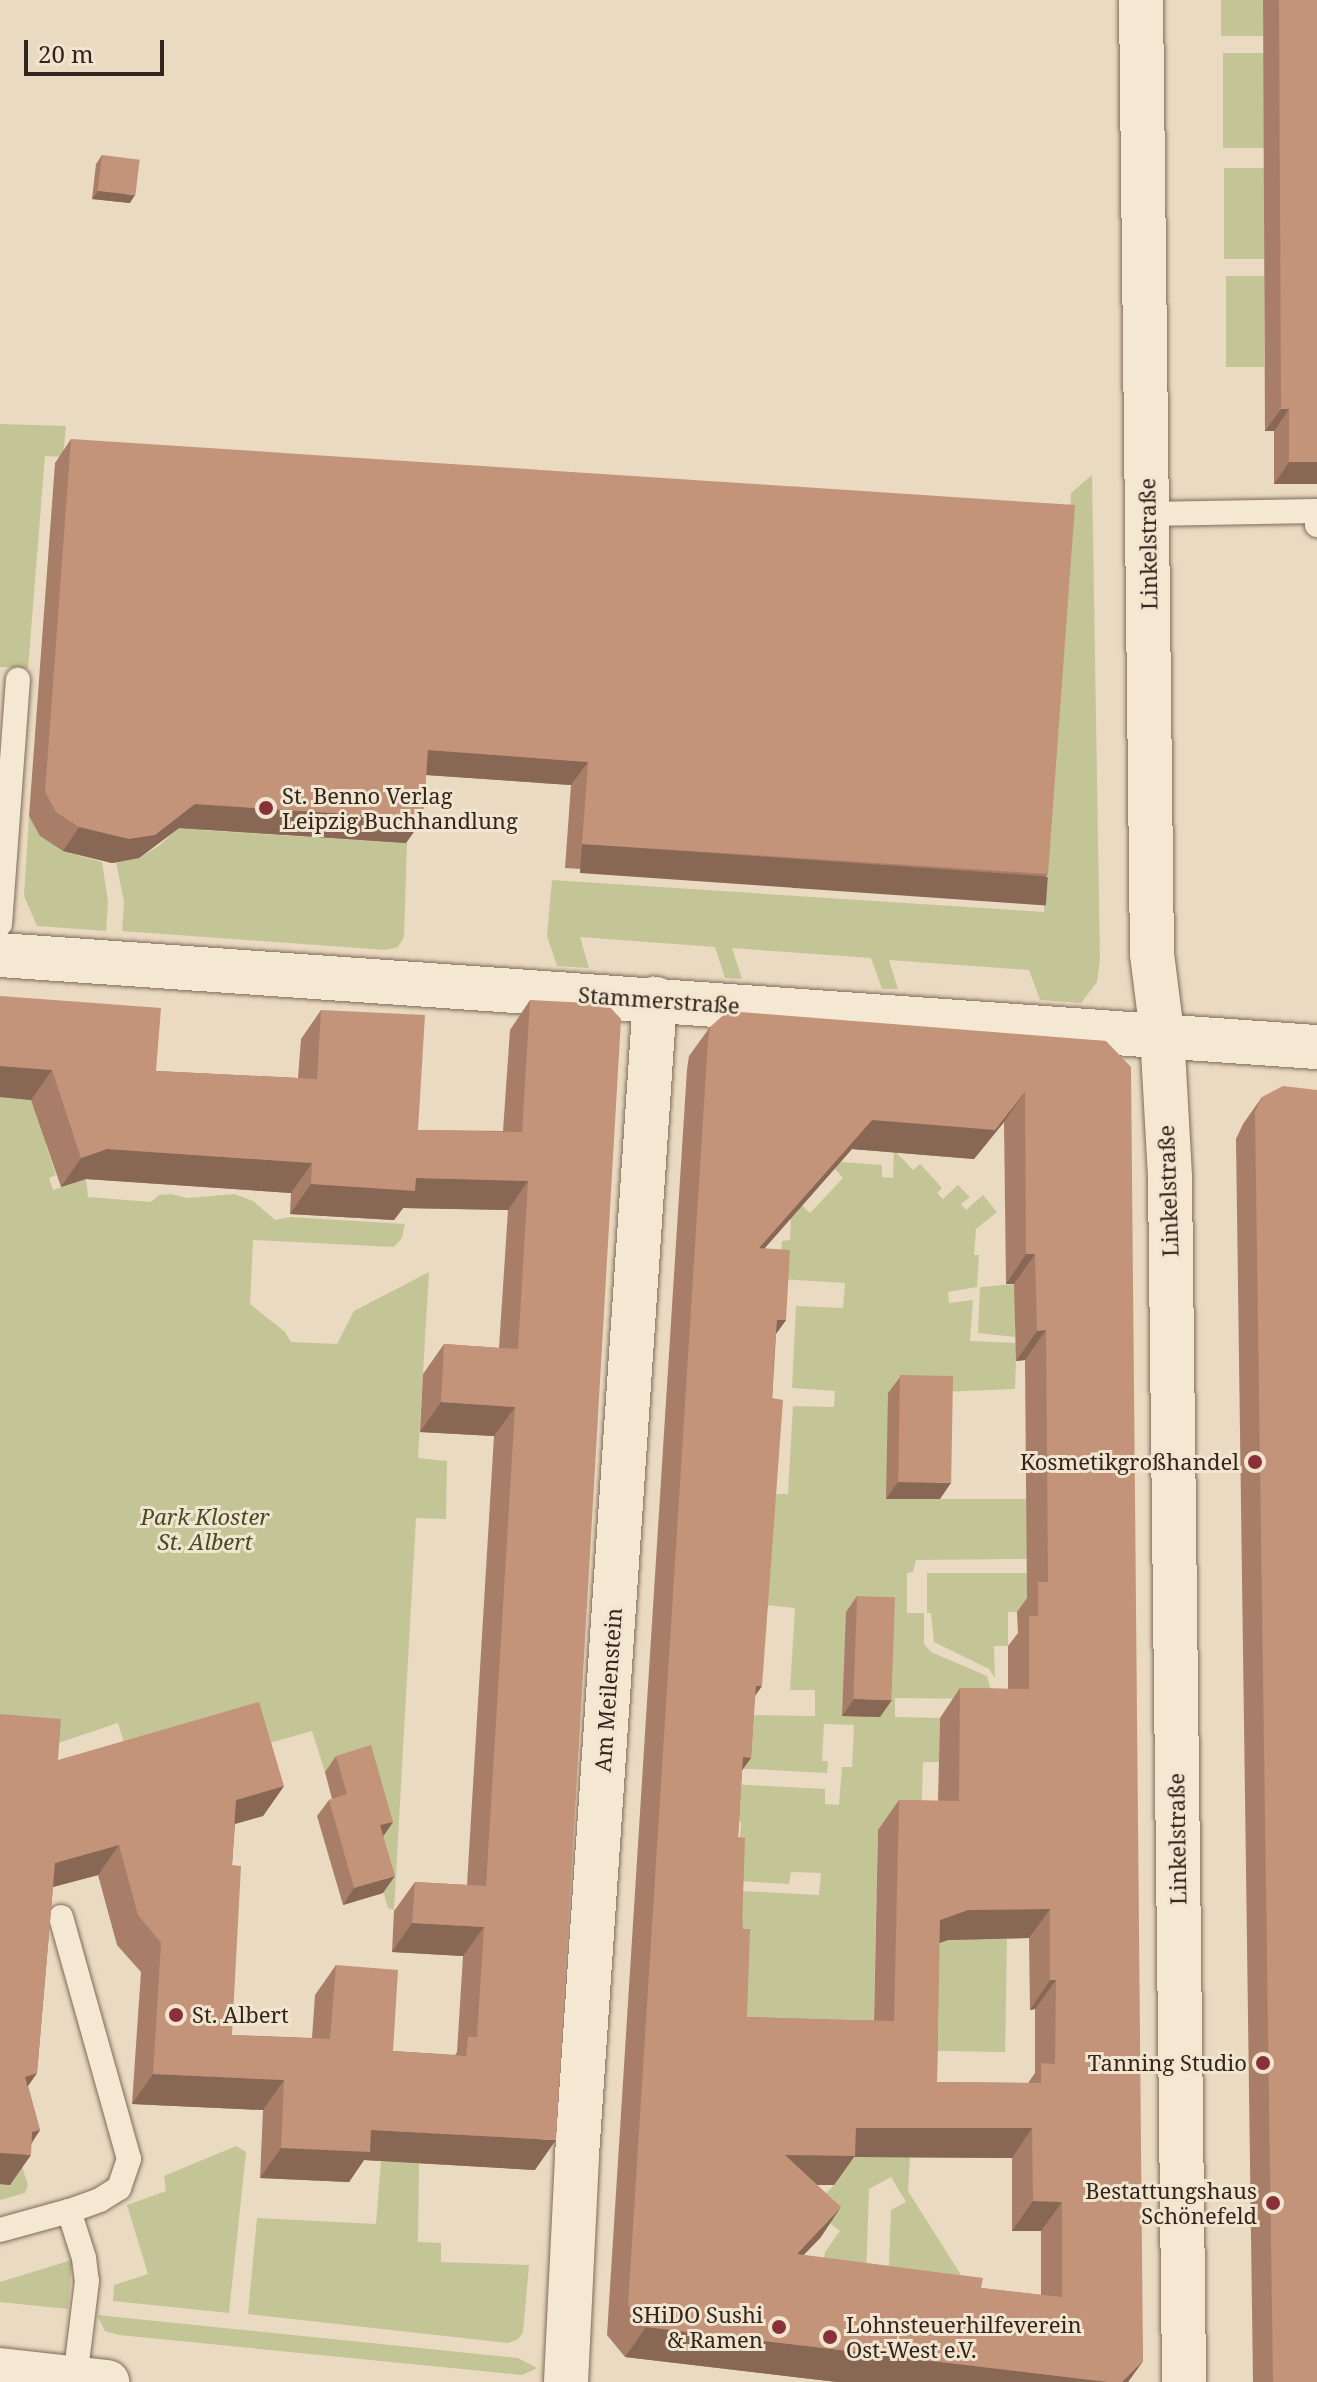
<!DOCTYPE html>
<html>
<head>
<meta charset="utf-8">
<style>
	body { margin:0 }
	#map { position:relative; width:1317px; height:2382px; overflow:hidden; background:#e9dac1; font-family:"Noto Serif",serif }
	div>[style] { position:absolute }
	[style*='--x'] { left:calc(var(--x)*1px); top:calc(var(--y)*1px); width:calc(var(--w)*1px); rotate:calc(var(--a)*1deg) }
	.green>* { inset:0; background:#c4c596; transform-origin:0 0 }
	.roads { filter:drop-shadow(0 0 2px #806b5a) drop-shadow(0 0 2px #806b5a) }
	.service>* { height:24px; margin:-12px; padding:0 12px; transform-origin:12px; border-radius:12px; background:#f5e8d3 }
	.minor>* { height:44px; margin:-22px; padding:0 22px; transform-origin:22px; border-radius:22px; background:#f5e8d3 }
	.tertiary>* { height:44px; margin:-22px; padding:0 22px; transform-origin:22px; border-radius:22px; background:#f5e8d3 }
	.secondary>* { height:44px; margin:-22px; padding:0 22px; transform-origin:22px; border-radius:22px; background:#f5e8d3 }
	.wall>* { inset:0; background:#a87e69 }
	.shaded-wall>* { inset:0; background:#886755; transform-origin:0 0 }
	.building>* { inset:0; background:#c3937a; transform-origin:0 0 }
	.dots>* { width:22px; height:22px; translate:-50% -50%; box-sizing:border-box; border:4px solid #f1e5cf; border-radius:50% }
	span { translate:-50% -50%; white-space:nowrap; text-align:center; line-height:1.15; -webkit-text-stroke:6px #f1e5cf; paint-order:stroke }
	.street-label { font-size:22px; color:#31251d }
	.poi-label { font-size:22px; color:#31251d }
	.left { translate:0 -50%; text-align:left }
	.right { translate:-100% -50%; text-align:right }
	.park-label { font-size:22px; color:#454c26; font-style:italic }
	.scale { position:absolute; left:24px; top:40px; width:140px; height:36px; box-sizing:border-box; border:4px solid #31251d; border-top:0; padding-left:10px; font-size:24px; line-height:28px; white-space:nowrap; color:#31251d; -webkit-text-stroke:6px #f1e5cf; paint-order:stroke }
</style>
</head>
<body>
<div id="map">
	<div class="green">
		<i style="left:1221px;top:0;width:42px;height:36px"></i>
		<i style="left:1223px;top:53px;width:41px;height:95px"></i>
		<i style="left:1224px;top:168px;width:40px;height:91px"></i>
		<i style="left:1226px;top:276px;width:38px;height:91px"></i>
		<i style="clip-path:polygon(0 424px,66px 426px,63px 457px,45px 456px,28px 668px,0 667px)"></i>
		<i style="clip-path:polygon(1092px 475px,1100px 960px,1097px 982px,1081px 1003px,1040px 1000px,1029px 970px,889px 960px,898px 989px,882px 989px,871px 958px,732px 948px,742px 979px,725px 978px,715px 947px,580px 937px,589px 968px,557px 966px,547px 936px,552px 880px,1044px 912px,1071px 493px)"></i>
		<i style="clip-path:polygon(177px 812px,200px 830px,407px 843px,404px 937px,398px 947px,386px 950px,122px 931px,124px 902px,116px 862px,139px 858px,160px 845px,175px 831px)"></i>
		<i style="clip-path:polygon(29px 816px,63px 851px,102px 862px,108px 901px,106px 931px,37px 926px,24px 896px)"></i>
		<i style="clip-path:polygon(0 1097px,68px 1103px,46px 1145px,56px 1175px,49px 1178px,53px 1190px,86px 1179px,88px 1197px,151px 1202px,159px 1195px,170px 1194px,188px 1198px,234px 1194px,253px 1201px,275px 1220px,290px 1217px,405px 1224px,402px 1238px,394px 1247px,253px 1240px,250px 1304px,285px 1332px,291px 1342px,337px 1344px,354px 1311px,429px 1272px,418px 1458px,447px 1461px,446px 1519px,416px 1518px,394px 1910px,388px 1908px,369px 1841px,325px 1772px,312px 1731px,244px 1750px,130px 1763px,118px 1723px,40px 1749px,0 1746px)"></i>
		<i style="clip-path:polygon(894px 1150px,913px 1170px,920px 1164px,942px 1188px,937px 1193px,943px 1199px,958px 1185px,970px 1197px,961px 1204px,966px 1210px,983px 1195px,997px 1212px,976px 1229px,974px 1255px,979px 1255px,977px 1287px,948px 1292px,949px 1303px,973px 1300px,970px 1341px,1016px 1343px,1016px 1361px,1015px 1389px,889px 1394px,887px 1499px,1027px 1499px,1027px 1559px,916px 1560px,913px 1572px,907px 1573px,907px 1613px,924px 1613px,924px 1644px,931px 1652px,987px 1676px,993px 1699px,895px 1698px,895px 1717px,940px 1718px,939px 1762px,923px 1762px,921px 1830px,878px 1830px,873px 2051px,734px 2043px,723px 1890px,819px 1895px,821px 1873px,791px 1872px,789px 1884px,737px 1881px,741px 1822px,728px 1821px,730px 1784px,825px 1789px,825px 1804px,839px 1805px,842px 1767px,852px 1767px,854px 1725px,824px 1724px,822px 1761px,828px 1761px,827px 1773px,731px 1768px,736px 1715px,815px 1716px,815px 1690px,790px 1690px,795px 1608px,766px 1605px,773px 1494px,788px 1494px,793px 1406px,834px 1407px,835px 1391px,792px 1388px,796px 1306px,843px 1308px,845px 1283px,780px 1279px,782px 1241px,790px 1240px,792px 1196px,810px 1213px,843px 1178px,828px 1161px,882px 1165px,882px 1177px,893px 1178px)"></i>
		<i style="clip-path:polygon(1015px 1284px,1015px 1337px,978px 1333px,980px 1287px)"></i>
		<i style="clip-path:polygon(927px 1573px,1027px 1573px,1027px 1612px,1008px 1612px,1008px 1646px,994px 1646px,995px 1678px,989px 1669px,934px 1642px,931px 1613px,927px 1613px)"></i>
		<i style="left:1007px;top:1939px;width:113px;height:88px;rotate:91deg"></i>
		<i style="clip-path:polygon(236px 2146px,246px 2152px,229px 2313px,113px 2301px,114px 2285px,148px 2274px,127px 2205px,166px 2191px,164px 2176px)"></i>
		<i style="clip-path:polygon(835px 2156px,910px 2156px,908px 2191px,961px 2275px,889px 2266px,891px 2210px,906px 2202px,891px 2177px,869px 2189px,866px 2280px,822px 2274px,825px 2252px,840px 2231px,812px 2209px,834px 2185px)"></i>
		<i style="clip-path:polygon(20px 2160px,28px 2185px,25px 2193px,0 2200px,0 2184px)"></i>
		<i style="clip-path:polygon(381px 2161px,419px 2163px,418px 2242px,441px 2243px,441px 2262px,529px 2265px,523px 2333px,518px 2339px,508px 2343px,248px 2314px,257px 2218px,376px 2224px)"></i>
		<i style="clip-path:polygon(72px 2260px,68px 2309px,0 2302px,0 2282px)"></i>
		<i style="clip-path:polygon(97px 2315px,518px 2358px,537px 2368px,522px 2375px,119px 2335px,105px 2331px)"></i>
	</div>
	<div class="roads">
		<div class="service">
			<i style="--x:1147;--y:514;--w:170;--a:-1"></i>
			<i style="--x:1317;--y:511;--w:14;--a:90"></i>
			<i style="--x:0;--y:924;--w:245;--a:-85.8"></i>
			<i style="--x:61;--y:1917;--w:251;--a:74.3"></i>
			<i style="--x:129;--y:2159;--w:31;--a:109"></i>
			<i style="--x:119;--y:2188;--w:22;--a:148"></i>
			<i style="--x:100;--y:2200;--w:33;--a:160"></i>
			<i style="--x:0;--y:2230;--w:72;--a:-15.4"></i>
			<i style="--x:69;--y:2211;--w:49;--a:72.3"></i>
			<i style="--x:84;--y:2258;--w:23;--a:83"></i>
			<i style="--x:87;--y:2281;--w:99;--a:97"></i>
		</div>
		<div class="minor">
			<i style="--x:0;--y:955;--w:1320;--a:4"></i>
			<i style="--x:566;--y:2382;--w:227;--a:-87.2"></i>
			<i style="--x:577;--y:2155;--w:1159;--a:-86.14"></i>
		</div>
		<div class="tertiary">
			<i style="--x:0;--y:2370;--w:108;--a:6.4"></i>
		</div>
		<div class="secondary">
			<i style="--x:1141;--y:0;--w:954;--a:89.34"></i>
			<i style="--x:1152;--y:954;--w:80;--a:82.8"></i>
			<i style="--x:1162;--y:1033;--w:145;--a:86.8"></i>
			<i style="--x:1170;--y:1178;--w:1204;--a:89.33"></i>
		</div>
	</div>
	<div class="wall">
		<i style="clip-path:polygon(1263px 0,1317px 0,1317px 484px,1274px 484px,1274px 431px,1265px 431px)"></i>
		<i style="clip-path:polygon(102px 155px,130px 203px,92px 199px,96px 164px)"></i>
		<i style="clip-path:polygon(71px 439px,1048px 874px,1031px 898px,565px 868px,571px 785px,426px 775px,423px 819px,406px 843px,179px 828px,139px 858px,112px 863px,63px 851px,40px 836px,29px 816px,55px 463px)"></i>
		<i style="clip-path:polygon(0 996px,156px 1071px,298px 1078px,301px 1039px,321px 1010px,418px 1130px,503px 1131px,510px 1030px,530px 1000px,535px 2170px,364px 2160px,349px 2182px,260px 2178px,263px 2110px,132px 2104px,141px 1972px,117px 1945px,98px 1875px,53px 1887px,37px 2073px,28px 2086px,40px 2130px,32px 2143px,10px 2185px,0 2184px,0 1714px,58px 1760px,284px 1786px,263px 1816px,235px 1824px,232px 1865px,232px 2035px,312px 2038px,315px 1995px,336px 1965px,393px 2051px,455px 2055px,457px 2052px,463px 1956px,392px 1952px,394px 1911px,415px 1882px,467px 1885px,494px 1436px,420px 1432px,423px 1374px,444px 1344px,499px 1348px,508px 1210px,403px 1208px,394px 1220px,290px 1214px,291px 1193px,86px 1179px,61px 1187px,31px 1100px,0 1097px)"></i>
		<i style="clip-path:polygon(evenodd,710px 1027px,1106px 1041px,1143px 2361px,1128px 2382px,837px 2382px,625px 2357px,607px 2335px,687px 1069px,689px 1056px,710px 1027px,1004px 1122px,1006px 1284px,1014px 1284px,1016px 1361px,1025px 1360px,1027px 1598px,1017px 1612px,1018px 1633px,1008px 1646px,1008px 1689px,960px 1688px,940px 1718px,938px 1801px,899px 1800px,878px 1830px,874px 2021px,747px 2017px,738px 1837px,742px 1770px,751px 1758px,776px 1334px,786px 1320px,765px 1248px,852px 1149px,974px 1159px,1004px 1122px,710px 1027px,1029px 1938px,1030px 2010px,1035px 2009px,1035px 2073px,1028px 2083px,937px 2082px,939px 1943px,948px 1940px,1029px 1938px,710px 1027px,854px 2157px,1012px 2158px,1012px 2231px,1041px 2231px,1041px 2295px,981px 2288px,803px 2255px,821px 2237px,818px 2185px,834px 2185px,854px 2157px)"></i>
		<i style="clip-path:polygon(1262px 1097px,1317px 2382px,1253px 2382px,1236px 1139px,1243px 1124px)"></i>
		<i style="clip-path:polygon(900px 1377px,940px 1499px,886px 1499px,888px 1393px)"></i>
		<i style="clip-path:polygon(857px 1596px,880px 1717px,842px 1716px,846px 1612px)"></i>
		<i style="clip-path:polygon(336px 1756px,393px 1822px,383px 1836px,383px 1893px,343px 1905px,317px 1816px,329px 1800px,332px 1799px,325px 1772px)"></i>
	</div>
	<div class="shaded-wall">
		<i style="clip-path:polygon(98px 191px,135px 195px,130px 203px,92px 199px)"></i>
		<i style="clip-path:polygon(1281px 409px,1289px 409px,1274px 431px,1265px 431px)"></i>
		<i style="clip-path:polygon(1289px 462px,1317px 462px,1317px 484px,1274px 484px)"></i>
		<i style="clip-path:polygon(428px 750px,588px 762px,571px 785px,412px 774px)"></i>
		<i style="clip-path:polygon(195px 804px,423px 819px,406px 843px,179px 828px,139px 858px,112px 863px,63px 851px,79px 827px)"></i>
		<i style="left:582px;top:844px;width:467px;height:29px;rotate:4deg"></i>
		<i style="clip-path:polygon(0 1066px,52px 1070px,31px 1100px,0 1097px)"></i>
		<i style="clip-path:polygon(1025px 1092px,1004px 1122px,974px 1159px,852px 1149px,739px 1277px,759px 1248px,872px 1120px)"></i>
		<i style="clip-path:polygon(107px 1149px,312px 1163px,291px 1193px,86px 1179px,61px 1187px,81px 1158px)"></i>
		<i style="clip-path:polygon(416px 1178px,528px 1181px,508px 1210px,403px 1208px,394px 1220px,290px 1214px,311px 1184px)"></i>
		<i style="clip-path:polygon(1026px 1254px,1035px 1254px,1014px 1284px,1006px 1284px)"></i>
		<i style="clip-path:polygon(777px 1320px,786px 1320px,765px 1349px)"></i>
		<i style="clip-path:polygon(1046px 1330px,1025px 1360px,1016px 1361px,1037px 1331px)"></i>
		<i style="clip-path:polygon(441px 1402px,515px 1407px,494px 1436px,420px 1432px)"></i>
		<i style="clip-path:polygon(898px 1482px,951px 1483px,940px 1499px,886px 1499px)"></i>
		<i style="clip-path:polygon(756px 1686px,762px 1686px,741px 1716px)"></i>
		<i style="clip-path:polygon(854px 1699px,892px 1700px,880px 1717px,842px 1716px)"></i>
		<i style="clip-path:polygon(743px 1757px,751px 1758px,730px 1787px)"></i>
		<i style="clip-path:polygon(284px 1786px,263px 1816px,216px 1829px,236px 1800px)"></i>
		<i style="clip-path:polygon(393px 1822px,382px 1838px,380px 1825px)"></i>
		<i style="clip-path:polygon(119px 1845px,98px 1875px,34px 1892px,55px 1863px)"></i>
		<i style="clip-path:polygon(395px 1876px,383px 1893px,343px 1905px,354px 1888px)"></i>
		<i style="clip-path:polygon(1050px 1909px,1029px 1938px,948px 1940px,919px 1950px,940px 1920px,968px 1910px)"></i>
		<i style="clip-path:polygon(412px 1923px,484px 1927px,463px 1956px,392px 1952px)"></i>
		<i style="clip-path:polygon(1050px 1980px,1056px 1980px,1035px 2009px,1030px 2010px)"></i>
		<i style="clip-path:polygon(37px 2073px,16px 2103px,25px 2077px)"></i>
		<i style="clip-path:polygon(153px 2074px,284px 2080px,263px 2110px,132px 2104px)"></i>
		<i style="clip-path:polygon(856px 2128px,1032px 2128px,1012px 2158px,854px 2157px,834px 2185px,765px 2184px,785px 2155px)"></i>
		<i style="clip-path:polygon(40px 2130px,23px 2154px,31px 2155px,10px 2185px,0 2184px,0 2153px,32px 2132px)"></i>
		<i style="clip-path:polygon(371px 2130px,556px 2140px,535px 2170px,364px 2160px,349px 2182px,260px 2178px,281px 2148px)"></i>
		<i style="clip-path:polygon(1033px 2201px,1062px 2202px,1041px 2231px,1012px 2231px)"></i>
		<i style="clip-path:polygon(841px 2207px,821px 2237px,776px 2284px,797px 2254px)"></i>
		<i style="clip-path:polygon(646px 2327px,1108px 2382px,837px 2382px,625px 2357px)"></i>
		<i style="clip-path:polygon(1143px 2361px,1128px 2382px,1122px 2382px)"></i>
	</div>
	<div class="building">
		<i style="clip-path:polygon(1279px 0,1317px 0,1317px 462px,1289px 462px,1289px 409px,1281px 409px)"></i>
		<i style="left:102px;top:155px;width:38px;height:36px;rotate:7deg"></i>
		<i style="clip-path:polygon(71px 439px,1075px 505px,1048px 874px,582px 844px,588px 762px,428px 750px,423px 819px,195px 804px,155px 835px,129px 839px,79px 827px,56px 812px,45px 792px)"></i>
		<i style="clip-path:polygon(0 996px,161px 1008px,156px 1071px,317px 1079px,321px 1010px,425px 1015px,418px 1130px,522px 1132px,530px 1000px,607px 1004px,621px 1019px,556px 2140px,371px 2130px,370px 2152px,281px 2148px,284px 2080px,153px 2074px,161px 1943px,138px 1915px,119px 1845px,55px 1863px,37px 2073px,25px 2077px,40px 2130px,32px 2132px,31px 2155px,0 2153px,0 1714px,61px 1719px,58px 1760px,259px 1702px,284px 1786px,236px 1800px,232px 1865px,241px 1866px,232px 2035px,330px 2039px,336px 1965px,398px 1970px,393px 2051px,466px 2056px,468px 2037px,477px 2037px,484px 1927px,412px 1923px,415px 1882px,486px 1886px,515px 1407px,441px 1402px,444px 1344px,518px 1349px,528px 1181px,416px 1178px,415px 1191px,311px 1184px,312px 1163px,107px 1149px,81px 1158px,52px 1070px,0 1066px)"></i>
		<i style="clip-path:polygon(evenodd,728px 1011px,1106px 1041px,1131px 1067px,1143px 2361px,1122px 2382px,1108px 2382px,646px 2327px,628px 2305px,708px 1040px,710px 1027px,728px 1011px,1025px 1092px,1026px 1254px,1035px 1254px,1037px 1331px,1046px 1330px,1048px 1582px,1038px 1582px,1038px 1616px,1029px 1616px,1029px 1689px,960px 1688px,959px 1801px,899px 1800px,894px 2021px,747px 2017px,750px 1929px,742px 1929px,745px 1838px,738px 1837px,743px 1757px,751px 1758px,756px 1686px,762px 1686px,783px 1400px,772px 1398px,774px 1357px,777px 1320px,786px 1320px,790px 1250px,759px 1248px,872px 1120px,995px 1130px,1025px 1092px,728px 1011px,1050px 1909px,1050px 1980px,1056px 1980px,1055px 2064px,1041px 2063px,1041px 2083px,937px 2082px,940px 1920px,968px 1910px,1050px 1909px,728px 1011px,856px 2128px,1032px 2128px,1033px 2201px,1062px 2202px,1062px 2297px,981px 2288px,983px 2278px,797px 2254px,841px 2207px,785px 2155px,855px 2156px,856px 2128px)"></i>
		<i style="clip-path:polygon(1283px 1086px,1317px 1090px,1317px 2382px,1273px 2382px,1255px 1112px,1262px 1097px)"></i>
		<i style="left:953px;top:1376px;width:107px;height:53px;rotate:91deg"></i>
		<i style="left:857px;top:1596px;width:38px;height:103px;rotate:2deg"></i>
		<i style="clip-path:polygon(371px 1745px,393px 1822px,380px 1825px,395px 1876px,354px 1888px,329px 1800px,347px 1794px,336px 1756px)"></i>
	</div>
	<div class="dots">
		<i style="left:266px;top:808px;background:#893038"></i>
		<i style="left:1255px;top:1462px;background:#893038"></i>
		<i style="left:176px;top:2015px;background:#893038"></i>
		<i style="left:1263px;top:2063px;background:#893038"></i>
		<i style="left:1273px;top:2203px;background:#893038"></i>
		<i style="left:779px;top:2327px;background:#893038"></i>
		<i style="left:830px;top:2337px;background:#893038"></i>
	</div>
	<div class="street-label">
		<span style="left:1148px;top:544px;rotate:-91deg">Linkelstraße</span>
		<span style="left:659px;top:1000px;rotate:4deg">Stammerstraße</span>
		<span style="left:1168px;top:1191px;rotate:-92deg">Linkelstraße</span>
		<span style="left:608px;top:1690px;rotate:-86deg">Am Meilenstein</span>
		<span style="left:1177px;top:1839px;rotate:-91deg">Linkelstraße</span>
	</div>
	<div class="poi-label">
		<span class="left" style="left:282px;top:808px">St. Benno Verlag<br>Leipzig Buchhandlung</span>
		<span class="right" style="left:1239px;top:1462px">Kosmetikgroßhandel</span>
		<span class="left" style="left:192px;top:2015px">St. Albert</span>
		<span class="right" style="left:1247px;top:2063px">Tanning Studio</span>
		<span class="right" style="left:1257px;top:2203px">Bestattungshaus<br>Schönefeld</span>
		<span class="right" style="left:763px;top:2327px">SHiDO Sushi<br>&amp; Ramen</span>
		<span class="left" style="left:846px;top:2337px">Lohnsteuerhilfeverein<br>Ost-West e.V.</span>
	</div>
	<div class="park-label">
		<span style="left:205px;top:1529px">Park Kloster<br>St. Albert</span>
	</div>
	<div class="scale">20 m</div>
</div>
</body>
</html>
